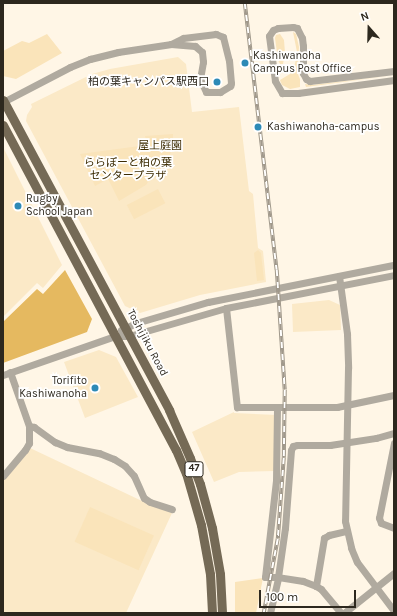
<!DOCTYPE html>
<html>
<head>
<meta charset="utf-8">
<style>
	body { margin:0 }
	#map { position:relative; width:397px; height:616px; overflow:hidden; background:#fff6e6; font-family:Karla,"Noto Sans JP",sans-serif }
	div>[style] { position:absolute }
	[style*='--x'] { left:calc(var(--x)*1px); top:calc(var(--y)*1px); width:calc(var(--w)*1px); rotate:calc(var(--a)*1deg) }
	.built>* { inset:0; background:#fbe9c7 }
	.green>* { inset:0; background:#fae4ba; transform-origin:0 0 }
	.water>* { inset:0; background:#e5b960 }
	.minor>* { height:7px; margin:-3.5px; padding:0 3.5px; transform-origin:3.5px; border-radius:3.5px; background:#b0aa9f }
	.major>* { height:9px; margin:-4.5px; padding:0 4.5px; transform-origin:4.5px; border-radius:4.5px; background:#756a56 }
	.rail>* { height:3.5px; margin-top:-1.75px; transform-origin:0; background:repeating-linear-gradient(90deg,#fff 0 6px,#a0988b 0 12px); box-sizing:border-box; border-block:1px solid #a0988b }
	.dots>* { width:11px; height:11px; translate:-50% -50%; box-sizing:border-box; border:2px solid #fff; border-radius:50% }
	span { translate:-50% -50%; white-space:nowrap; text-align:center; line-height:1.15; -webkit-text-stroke:3.5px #fff; paint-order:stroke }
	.shield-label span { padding:1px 3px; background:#fff; border:1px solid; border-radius:3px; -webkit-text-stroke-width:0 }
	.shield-label { font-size:10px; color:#2d281e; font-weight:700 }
	.poi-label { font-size:11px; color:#2d281e }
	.left { translate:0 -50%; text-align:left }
	.right { translate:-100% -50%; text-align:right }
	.park-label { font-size:11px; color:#3d2c03 }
	.street-label { font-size:11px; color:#2d281e }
	.frame { position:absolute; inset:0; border:4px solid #2d281e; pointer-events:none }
	.north { position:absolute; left:349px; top:8px; width:40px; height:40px; -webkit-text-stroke:3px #fff; paint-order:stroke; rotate:340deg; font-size:11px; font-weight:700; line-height:16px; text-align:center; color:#2d281e }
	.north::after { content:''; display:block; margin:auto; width:14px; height:18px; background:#2d281e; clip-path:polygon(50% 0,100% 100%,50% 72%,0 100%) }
	.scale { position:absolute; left:259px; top:590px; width:97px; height:18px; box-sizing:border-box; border:2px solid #2d281e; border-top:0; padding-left:5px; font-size:12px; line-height:14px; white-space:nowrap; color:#2d281e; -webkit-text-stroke:3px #fff; paint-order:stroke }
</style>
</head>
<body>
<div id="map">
	<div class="built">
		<i style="clip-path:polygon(178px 57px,186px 64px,192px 112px,239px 107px,249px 191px,253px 194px,258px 248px,263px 251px,266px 282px,200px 295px,140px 313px,125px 306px,26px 121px,27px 115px,32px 107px,31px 104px,92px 74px,110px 69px)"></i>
		<i style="clip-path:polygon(3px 147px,62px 265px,43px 288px,37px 283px,3px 317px)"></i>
		<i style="clip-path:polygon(329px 300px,340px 305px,341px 330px,293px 332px,292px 304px)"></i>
		<i style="clip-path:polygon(99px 350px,116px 357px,138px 397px,85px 418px,64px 362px)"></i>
		<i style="clip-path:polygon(234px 412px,234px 413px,277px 415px,275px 471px,239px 472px,214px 482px,192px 432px)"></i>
		<i style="clip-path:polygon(30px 448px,142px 501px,172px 513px,126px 613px,3px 613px,3px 480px)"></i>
	</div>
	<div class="green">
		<i style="clip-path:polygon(293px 32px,296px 34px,299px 47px,297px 72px,300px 79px,300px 87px,290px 89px,282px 85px,280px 80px,290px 74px,295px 64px,297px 52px)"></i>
		<i style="clip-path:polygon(47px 34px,62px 53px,16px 79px,3px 76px,3px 51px,22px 41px,29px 43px)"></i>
		<i style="clip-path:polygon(280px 34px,284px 40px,285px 53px,283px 64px,280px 64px,278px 60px,275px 38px,276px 35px)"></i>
		<i style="clip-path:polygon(394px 75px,306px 87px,305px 84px,313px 85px)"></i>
		<i style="clip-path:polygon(173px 134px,173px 144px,170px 155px,165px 160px,155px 159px,158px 175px,150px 179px,146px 185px,119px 201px,108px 179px,95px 186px,80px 154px,147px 145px,145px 136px)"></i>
		<i style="left:158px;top:189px;width:16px;height:35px;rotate:63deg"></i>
		<i style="clip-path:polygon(258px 250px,261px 253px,264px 280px,257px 281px,254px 253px)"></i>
		<i style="left:90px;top:507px;width:70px;height:38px;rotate:24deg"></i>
		<i style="clip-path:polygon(263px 578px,256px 613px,235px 613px,235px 582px)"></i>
	</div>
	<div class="water">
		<i style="clip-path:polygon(65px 270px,92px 319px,87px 332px,3px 363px,3px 322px,37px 289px,43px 294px)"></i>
	</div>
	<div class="minor">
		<i style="--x:394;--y:71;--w:85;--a:173.2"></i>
		<i style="--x:310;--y:81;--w:4;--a:-153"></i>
		<i style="--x:306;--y:79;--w:7;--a:-117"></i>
		<i style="--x:303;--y:73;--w:27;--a:-90"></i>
		<i style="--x:303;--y:46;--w:8;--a:-97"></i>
		<i style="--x:302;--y:38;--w:11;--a:-117"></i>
		<i style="--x:297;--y:28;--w:4;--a:-166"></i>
		<i style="--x:293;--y:27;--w:15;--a:176"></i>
		<i style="--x:278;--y:28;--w:5;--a:158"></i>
		<i style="--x:273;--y:30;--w:7;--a:124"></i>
		<i style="--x:269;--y:36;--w:45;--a:82.4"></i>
		<i style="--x:275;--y:81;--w:14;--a:60"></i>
		<i style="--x:282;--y:93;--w:16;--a:0"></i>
		<i style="--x:298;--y:93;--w:97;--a:-7.7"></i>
		<i style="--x:3;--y:102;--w:76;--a:-27.6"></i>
		<i style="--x:70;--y:67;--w:22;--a:-22"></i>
		<i style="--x:90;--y:59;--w:29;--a:-14"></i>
		<i style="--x:118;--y:52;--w:54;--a:-8.6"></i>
		<i style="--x:171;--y:44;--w:24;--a:5"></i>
		<i style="--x:195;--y:46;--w:9;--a:41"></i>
		<i style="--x:202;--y:52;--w:10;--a:84"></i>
		<i style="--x:203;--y:62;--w:17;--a:100"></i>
		<i style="--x:200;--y:79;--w:14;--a:65"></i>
		<i style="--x:206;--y:92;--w:14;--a:0"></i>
		<i style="--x:220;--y:92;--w:12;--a:-31"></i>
		<i style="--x:230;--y:86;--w:3;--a:-72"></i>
		<i style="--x:231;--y:83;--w:22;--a:-95"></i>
		<i style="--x:229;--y:61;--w:25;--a:-104"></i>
		<i style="--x:223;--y:37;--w:8;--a:-157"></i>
		<i style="--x:216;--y:34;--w:33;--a:173"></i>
		<i style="--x:183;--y:38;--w:13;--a:153"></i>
		<i style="--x:339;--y:276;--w:59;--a:82.1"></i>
		<i style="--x:347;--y:334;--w:34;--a:88"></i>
		<i style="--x:348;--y:368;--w:153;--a:91.1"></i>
		<i style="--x:345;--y:521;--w:28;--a:77"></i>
		<i style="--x:351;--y:548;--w:15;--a:67"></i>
		<i style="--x:357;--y:562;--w:61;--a:52.9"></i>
		<i style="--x:226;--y:308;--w:100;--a:83.7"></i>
		<i style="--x:237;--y:407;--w:100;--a:0"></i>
		<i style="--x:337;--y:407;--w:58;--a:-11.9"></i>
		<i style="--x:121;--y:330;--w:17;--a:-25"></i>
		<i style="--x:136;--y:323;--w:75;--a:-16.3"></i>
		<i style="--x:208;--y:302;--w:190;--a:-11.3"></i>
		<i style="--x:10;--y:372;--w:57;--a:70.6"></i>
		<i style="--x:29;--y:426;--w:5;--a:11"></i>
		<i style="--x:34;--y:427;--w:26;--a:36"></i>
		<i style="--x:55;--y:442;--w:13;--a:23"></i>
		<i style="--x:67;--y:447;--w:33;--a:11"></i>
		<i style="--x:99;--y:453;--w:16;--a:22"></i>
		<i style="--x:114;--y:459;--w:13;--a:32"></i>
		<i style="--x:125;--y:466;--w:13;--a:48"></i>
		<i style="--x:134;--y:476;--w:24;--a:66"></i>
		<i style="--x:144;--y:498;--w:7;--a:34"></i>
		<i style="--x:150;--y:502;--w:23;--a:18"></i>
		<i style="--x:3;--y:375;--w:119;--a:-19.2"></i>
		<i style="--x:115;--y:336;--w:14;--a:0"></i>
		<i style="--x:129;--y:336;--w:101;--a:-16.1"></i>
		<i style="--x:226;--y:308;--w:171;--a:-11.1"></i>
		<i style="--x:394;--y:443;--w:76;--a:101.3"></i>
		<i style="--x:379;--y:518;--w:5;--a:68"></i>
		<i style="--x:381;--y:523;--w:14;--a:21"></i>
		<i style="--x:3;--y:476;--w:34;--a:-50"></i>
		<i style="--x:25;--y:450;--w:8;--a:-60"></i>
		<i style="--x:29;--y:443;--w:17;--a:-90"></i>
		<i style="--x:316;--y:586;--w:49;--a:-80.5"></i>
		<i style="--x:324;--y:538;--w:6;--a:-31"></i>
		<i style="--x:329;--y:535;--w:18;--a:-13"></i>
		<i style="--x:270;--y:613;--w:37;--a:-77"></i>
		<i style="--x:278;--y:577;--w:13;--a:180"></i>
		<i style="--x:265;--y:577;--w:97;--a:-83.5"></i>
		<i style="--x:276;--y:481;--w:73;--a:-89.2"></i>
		<i style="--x:341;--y:613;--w:31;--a:-130"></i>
		<i style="--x:321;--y:589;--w:6;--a:-149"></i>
		<i style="--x:316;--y:586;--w:14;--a:-159"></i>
		<i style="--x:303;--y:581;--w:25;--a:-171"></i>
		<i style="--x:278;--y:577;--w:49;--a:-81.9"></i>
		<i style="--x:285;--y:528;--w:78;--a:-85.6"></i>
		<i style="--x:291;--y:450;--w:4;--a:-63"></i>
		<i style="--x:293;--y:446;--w:4;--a:-14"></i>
		<i style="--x:297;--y:445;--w:33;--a:0"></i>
		<i style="--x:330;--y:445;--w:47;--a:-8.7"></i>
		<i style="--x:376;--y:438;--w:19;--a:-16"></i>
		<i style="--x:344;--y:613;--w:64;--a:-38.7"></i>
	</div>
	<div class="major">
		<i style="--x:3;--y:100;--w:352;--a:61.8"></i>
		<i style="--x:169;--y:410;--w:52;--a:66.4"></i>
		<i style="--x:190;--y:458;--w:28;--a:69"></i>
		<i style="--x:200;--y:484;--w:46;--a:74.7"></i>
		<i style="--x:212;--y:528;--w:47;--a:80.1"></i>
		<i style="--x:220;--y:574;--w:39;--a:87"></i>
		<i style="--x:3;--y:125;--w:368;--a:62"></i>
		<i style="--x:176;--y:450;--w:25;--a:67"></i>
		<i style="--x:186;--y:473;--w:54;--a:73.9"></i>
		<i style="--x:201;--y:525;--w:50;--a:79.6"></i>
		<i style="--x:210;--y:574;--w:39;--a:87"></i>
	</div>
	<div class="rail">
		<i style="--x:245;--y:3;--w:269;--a:83.2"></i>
		<i style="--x:277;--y:270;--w:120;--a:86.2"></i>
		<i style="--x:285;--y:390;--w:68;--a:90.8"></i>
		<i style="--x:284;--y:458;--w:81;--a:94.2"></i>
		<i style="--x:278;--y:539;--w:75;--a:100.7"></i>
	</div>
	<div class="dots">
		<i style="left:245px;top:63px;background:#2d8ab6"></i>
		<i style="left:217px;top:82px;background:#2d8ab6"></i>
		<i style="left:258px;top:127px;background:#2d8ab6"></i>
		<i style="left:18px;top:206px;background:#2d8ab6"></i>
		<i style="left:95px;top:388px;background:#2d8ab6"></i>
	</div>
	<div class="shield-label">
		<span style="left:194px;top:469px">47</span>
	</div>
	<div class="poi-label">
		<span class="left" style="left:253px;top:63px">Kashiwanoha<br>Campus Post Office</span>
		<span class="right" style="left:209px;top:82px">柏の葉キャンパス駅西口</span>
		<span class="left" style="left:267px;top:127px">Kashiwanoha-campus</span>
		<span class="left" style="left:26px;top:206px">Rugby<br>School Japan</span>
		<span class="right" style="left:87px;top:388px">Torifito<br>Kashiwanoha</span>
	</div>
	<div class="park-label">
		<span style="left:160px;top:146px">屋上庭園</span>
		<span style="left:128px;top:170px">ららぽーと柏の葉<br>センタープラザ</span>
	</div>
	<div class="street-label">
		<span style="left:147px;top:343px;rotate:62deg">Toshijiku Road</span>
	</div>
	<div class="frame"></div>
	<div class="north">N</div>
	<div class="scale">100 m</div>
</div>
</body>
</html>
